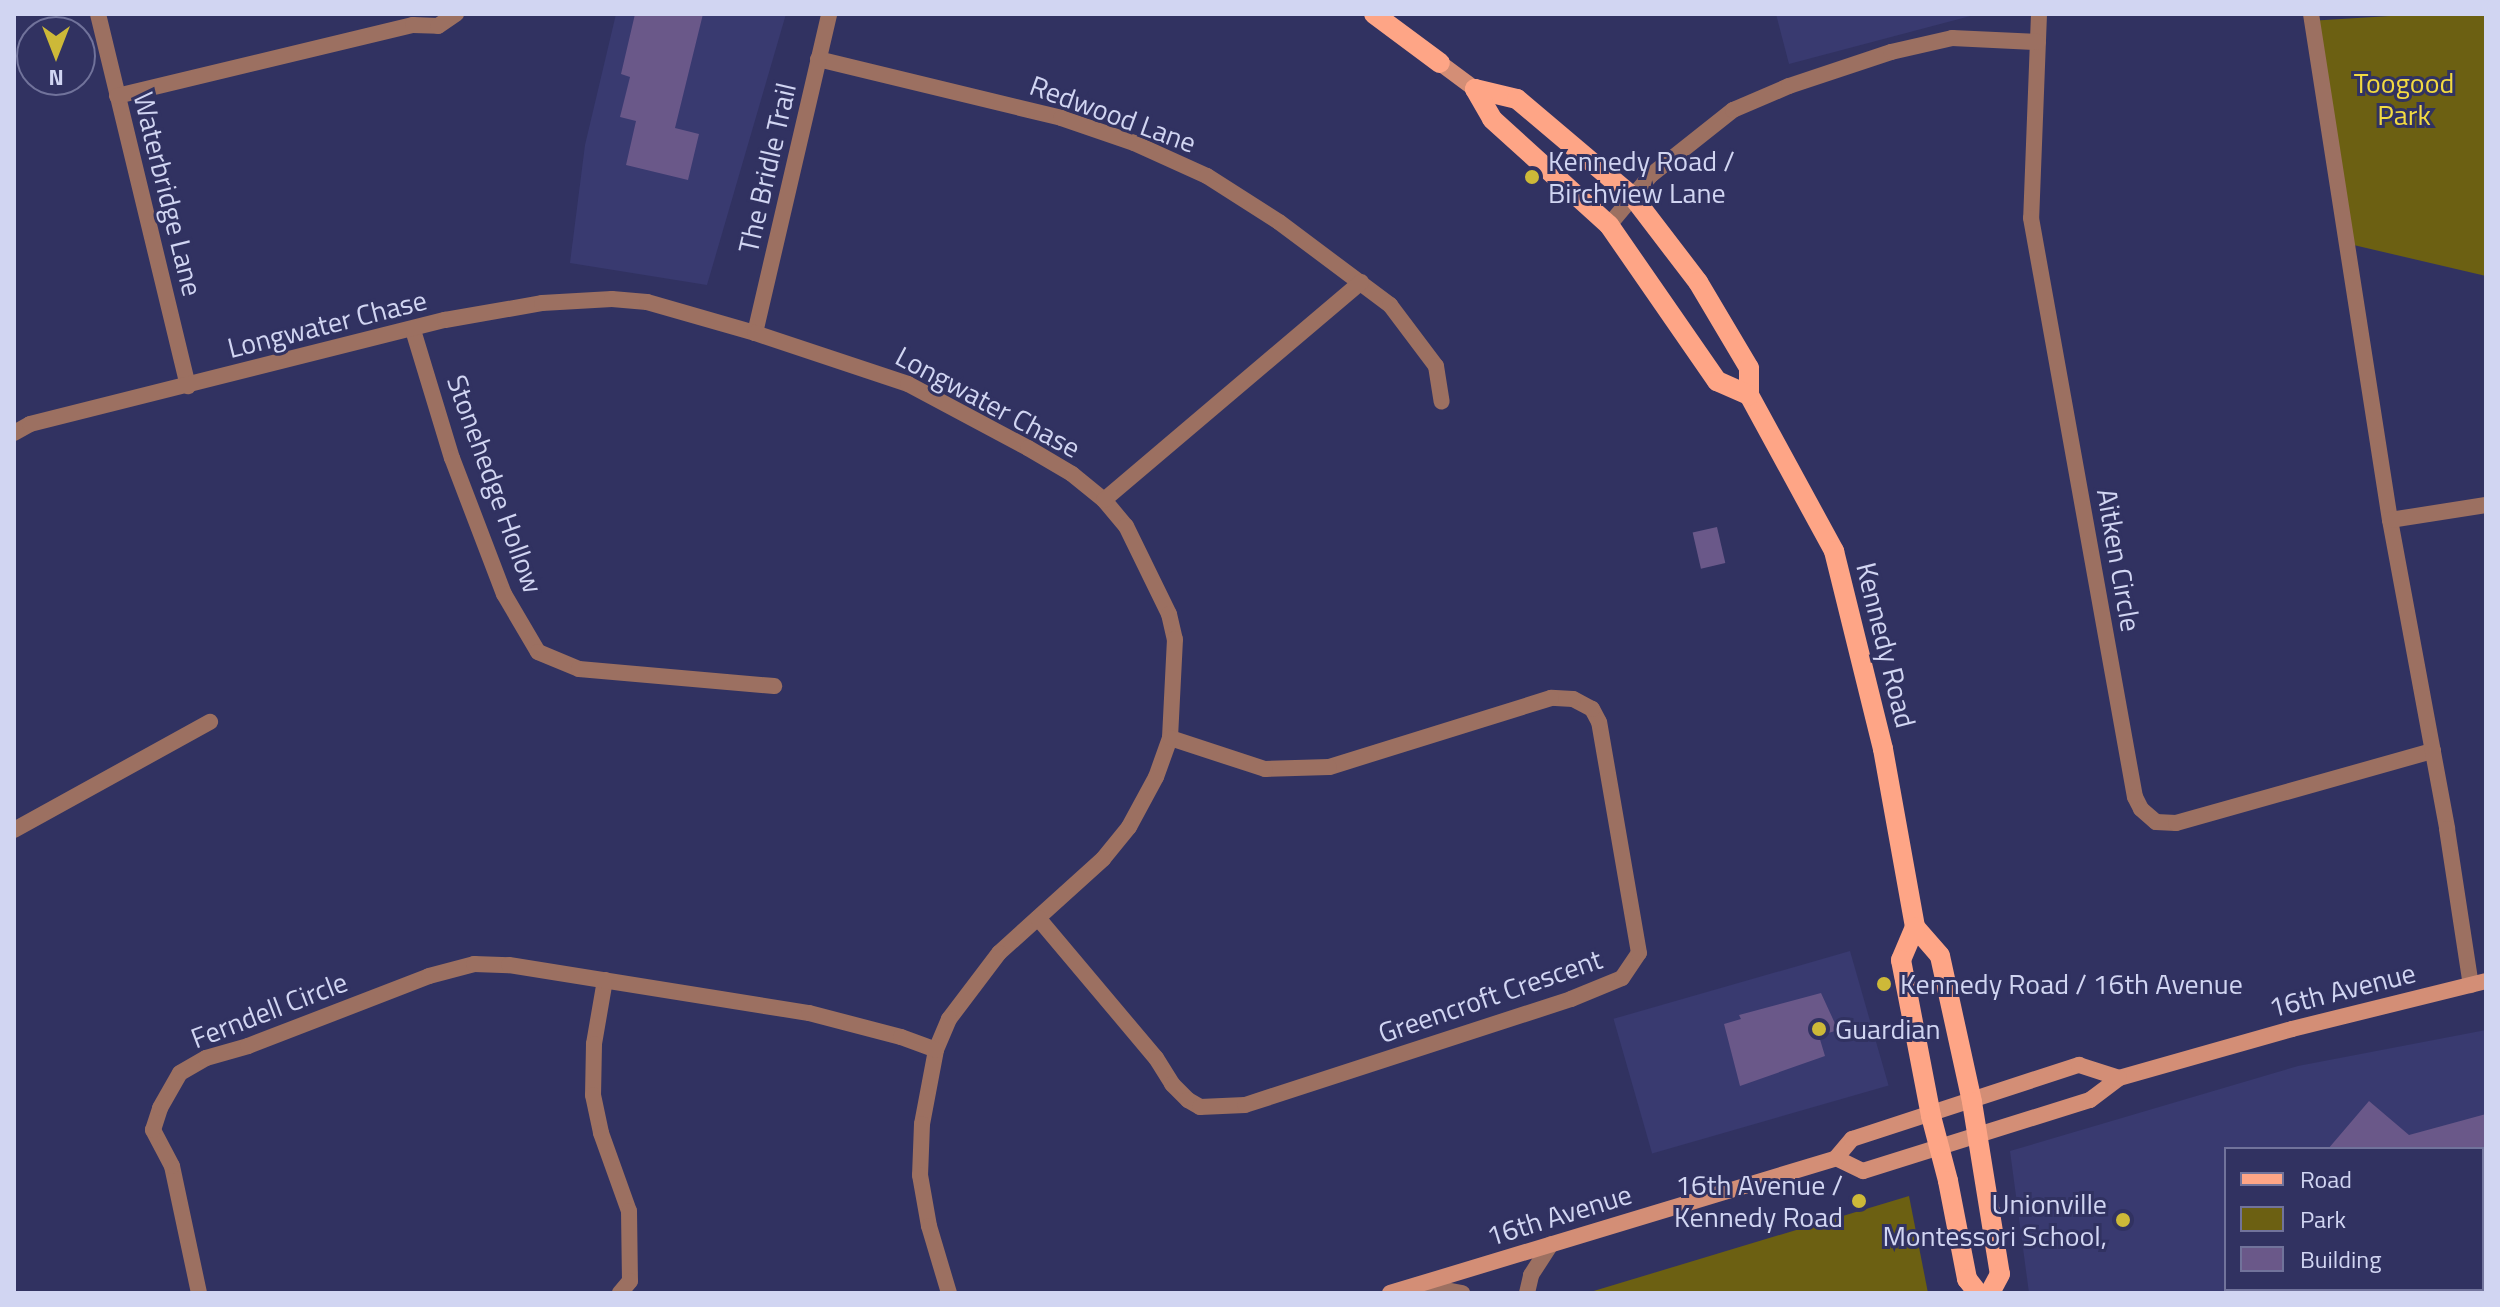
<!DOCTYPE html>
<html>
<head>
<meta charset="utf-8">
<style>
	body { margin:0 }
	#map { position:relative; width:2500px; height:1307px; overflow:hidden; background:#313261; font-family:"Titillium Web",sans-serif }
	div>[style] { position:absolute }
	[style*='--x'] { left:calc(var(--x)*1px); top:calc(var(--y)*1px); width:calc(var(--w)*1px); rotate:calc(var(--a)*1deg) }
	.built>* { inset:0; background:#393a70; transform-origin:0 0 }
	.green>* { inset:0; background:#6c6012 }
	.building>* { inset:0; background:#6a5889; transform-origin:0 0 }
	.street>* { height:16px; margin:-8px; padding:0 8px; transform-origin:8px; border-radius:8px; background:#9c7061 }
	.secondary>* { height:16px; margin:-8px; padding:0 8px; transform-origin:8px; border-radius:8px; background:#d38e76 }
	.primary>* { height:20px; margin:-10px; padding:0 10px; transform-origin:10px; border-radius:10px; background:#fea586 }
	.dots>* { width:22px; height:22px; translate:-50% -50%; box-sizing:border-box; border:4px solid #313261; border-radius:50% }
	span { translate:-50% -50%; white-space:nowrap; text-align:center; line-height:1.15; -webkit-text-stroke:6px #313261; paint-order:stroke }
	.park-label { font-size:28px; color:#f2da41 }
	.street-label { font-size:28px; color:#d1d5f2 }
	.poi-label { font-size:28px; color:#d1d5f2 }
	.left { translate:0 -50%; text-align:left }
	.right { translate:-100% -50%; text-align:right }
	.frame { position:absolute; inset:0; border:16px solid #d1d5f2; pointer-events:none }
	.legend { position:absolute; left:2224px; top:1147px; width:260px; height:144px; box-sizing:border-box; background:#313261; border:2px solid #71739b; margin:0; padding:10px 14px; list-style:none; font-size:24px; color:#d1d5f2 }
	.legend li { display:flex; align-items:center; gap:16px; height:40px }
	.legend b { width:40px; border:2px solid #71739b }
	.north { position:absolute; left:16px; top:16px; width:80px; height:80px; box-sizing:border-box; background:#313261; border:2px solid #71739b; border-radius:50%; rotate:180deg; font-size:22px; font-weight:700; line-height:32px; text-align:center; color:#d1d5f2 }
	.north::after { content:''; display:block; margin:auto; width:28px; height:36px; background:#cdb938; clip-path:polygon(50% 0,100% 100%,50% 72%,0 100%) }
</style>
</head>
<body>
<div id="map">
	<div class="built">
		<i style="clip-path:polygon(616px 14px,786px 14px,707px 285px,570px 263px,585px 145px)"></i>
		<i style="clip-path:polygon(1776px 14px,1978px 14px,1789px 64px)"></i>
		<i style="left:1850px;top:951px;width:140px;height:246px;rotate:74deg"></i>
		<i style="clip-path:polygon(2486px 1030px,2486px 1217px,2482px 1218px,2482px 1149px,2226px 1149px,2226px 1289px,2350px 1289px,2351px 1293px,2029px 1293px,2010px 1151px,2298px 1066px)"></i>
	</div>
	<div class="green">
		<i style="clip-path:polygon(2423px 14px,2486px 14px,2486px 276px,2345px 243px,2308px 21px)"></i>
		<i style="clip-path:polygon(1909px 1196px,1928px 1293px,1587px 1293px)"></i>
	</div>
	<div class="building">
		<i style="clip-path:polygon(635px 14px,703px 14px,675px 128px,699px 134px,688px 180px,626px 165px,636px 121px,620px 117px,630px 77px,621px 74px)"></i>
		<i style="left:1717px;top:527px;width:37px;height:25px;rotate:77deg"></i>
		<i style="clip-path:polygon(1821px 993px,1838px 1030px,1819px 1036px,1825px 1056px,1740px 1086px,1724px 1024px,1741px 1019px,1739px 1015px)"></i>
		<i style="clip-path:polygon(2369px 1101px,2409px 1135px,2486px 1114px,2486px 1149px,2328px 1149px)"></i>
	</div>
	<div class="street">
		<i style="--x:98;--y:14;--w:383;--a:76.4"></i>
		<i style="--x:2039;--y:14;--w:204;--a:92.2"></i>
		<i style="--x:2031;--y:218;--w:588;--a:79.82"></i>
		<i style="--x:2135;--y:797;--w:13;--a:63"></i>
		<i style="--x:2141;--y:809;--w:20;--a:41"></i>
		<i style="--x:2156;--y:822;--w:20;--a:3"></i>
		<i style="--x:2176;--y:823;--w:267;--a:-15.7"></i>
		<i style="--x:2311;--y:14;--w:512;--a:81.13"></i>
		<i style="--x:2390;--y:520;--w:314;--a:79.5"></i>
		<i style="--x:2447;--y:829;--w:158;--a:81.3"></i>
		<i style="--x:818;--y:59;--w:250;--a:13.6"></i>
		<i style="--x:1061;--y:118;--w:77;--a:18.9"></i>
		<i style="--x:1134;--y:143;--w:80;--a:24.3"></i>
		<i style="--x:1207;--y:176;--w:85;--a:32.6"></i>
		<i style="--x:1279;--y:222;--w:139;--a:36.8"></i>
		<i style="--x:1390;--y:305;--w:76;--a:53"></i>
		<i style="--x:1436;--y:366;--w:36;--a:81"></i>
		<i style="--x:117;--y:96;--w:304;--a:-13.5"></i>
		<i style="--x:413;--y:25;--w:25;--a:2"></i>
		<i style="--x:438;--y:26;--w:22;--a:-34"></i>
		<i style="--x:1609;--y:225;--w:65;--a:-50"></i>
		<i style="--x:1651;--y:175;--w:105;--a:-38.4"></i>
		<i style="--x:1733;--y:110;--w:61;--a:-23.2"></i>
		<i style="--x:1789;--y:86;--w:108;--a:-18.4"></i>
		<i style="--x:1891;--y:52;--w:63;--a:-12.9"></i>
		<i style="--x:1952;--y:38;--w:86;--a:2.7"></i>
		<i style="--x:413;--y:330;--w:134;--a:73.1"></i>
		<i style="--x:452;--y:458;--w:146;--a:69.1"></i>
		<i style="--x:504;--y:594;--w:67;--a:59.6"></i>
		<i style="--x:538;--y:652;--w:44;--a:22.5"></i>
		<i style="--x:579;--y:669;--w:196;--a:5"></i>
		<i style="--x:755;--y:333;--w:327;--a:-76.9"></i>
		<i style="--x:14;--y:433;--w:18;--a:-29"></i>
		<i style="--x:30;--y:424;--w:428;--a:-14.1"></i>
		<i style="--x:445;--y:320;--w:98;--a:-9.9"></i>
		<i style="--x:542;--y:303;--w:70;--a:-3.3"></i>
		<i style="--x:612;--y:299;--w:35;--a:5"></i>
		<i style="--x:647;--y:302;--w:112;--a:16"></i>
		<i style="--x:755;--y:333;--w:161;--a:18.4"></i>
		<i style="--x:908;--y:384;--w:136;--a:28.1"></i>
		<i style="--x:1028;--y:448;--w:51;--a:30.6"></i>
		<i style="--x:1072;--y:474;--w:41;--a:39.1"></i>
		<i style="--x:1104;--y:500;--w:34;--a:50"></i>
		<i style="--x:1126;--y:526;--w:98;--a:64"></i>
		<i style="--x:1169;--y:614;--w:26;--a:77"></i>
		<i style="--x:1175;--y:639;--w:99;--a:92.9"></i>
		<i style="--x:1170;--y:738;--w:41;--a:109.7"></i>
		<i style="--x:1156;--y:777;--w:57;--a:118.4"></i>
		<i style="--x:1129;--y:827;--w:41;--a:129.1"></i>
		<i style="--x:1103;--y:859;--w:140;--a:137.9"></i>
		<i style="--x:999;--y:953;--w:83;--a:127.1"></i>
		<i style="--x:949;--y:1019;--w:34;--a:113"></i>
		<i style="--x:936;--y:1050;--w:75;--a:100.7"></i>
		<i style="--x:922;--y:1124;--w:51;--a:92.2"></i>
		<i style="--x:920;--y:1175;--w:52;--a:80"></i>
		<i style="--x:929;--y:1226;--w:70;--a:73.4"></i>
		<i style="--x:1104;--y:500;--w:337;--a:-40.3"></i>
		<i style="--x:2390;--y:520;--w:97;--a:-8.9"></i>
		<i style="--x:14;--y:830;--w:224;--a:-28.9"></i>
		<i style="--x:1038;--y:918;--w:183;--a:49.9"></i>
		<i style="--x:1156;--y:1058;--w:31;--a:58"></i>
		<i style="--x:1172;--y:1084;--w:23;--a:45"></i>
		<i style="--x:1188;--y:1100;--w:14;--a:30"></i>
		<i style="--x:1200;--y:1107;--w:45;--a:-2.5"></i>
		<i style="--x:1245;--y:1105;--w:343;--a:-18"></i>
		<i style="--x:1571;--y:999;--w:55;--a:-22.4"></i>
		<i style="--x:1622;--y:978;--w:30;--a:-56"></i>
		<i style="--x:1639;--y:953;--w:234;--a:-99.8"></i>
		<i style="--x:1599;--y:722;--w:15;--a:-118"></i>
		<i style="--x:1592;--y:709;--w:21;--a:-152"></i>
		<i style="--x:1573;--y:699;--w:22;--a:-177"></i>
		<i style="--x:1551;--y:698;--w:232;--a:162.7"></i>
		<i style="--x:1329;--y:767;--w:64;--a:178.2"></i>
		<i style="--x:1265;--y:769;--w:100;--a:-161.9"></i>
		<i style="--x:605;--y:980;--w:65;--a:99.8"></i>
		<i style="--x:594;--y:1044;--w:51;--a:91.1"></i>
		<i style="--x:593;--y:1095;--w:39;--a:78"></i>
		<i style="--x:601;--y:1133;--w:83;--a:70.3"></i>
		<i style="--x:629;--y:1211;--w:70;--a:89.2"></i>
		<i style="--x:630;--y:1281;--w:16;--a:130"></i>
		<i style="--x:2482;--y:1230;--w:4;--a:-27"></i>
		<i style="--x:1418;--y:1285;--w:45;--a:10.3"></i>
		<i style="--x:2370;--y:1289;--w:4;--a:76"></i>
		<i style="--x:199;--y:1293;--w:130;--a:-102"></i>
		<i style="--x:172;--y:1166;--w:41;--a:-117.8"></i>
		<i style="--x:153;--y:1130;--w:23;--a:-72"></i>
		<i style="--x:160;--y:1108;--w:40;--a:-60.3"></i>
		<i style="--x:180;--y:1073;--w:30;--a:-30"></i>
		<i style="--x:206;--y:1058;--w:44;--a:-15.9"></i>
		<i style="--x:248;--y:1046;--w:194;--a:-21.1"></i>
		<i style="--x:429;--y:976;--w:47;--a:-14.9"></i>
		<i style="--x:474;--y:964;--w:35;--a:2"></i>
		<i style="--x:509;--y:965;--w:304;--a:9.1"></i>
		<i style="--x:809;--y:1013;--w:95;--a:14.6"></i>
		<i style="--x:901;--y:1037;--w:37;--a:20"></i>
		<i style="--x:1527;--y:1293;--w:18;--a:-77"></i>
		<i style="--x:1531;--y:1275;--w:37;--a:-57"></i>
	</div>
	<div class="secondary">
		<i style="--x:1440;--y:63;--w:44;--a:36.6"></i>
		<i style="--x:1836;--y:1158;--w:30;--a:26"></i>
		<i style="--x:1863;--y:1171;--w:238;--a:-17.4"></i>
		<i style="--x:2090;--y:1100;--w:36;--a:-37"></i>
		<i style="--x:2119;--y:1078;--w:180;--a:-15.8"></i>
		<i style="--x:2292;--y:1029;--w:200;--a:-13.9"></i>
		<i style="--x:1390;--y:1293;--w:466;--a:-16.8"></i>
		<i style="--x:1836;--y:1158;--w:25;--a:-50"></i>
		<i style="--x:1852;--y:1139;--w:239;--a:-18.1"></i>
		<i style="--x:2079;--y:1065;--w:42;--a:18"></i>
	</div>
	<div class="primary">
		<i style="--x:1374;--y:14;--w:82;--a:36.6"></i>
		<i style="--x:1475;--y:89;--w:43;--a:13.4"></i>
		<i style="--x:1517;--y:99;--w:152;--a:40.2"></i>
		<i style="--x:1633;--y:197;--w:107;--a:52.6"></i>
		<i style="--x:1698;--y:282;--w:100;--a:59.3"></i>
		<i style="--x:1749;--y:368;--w:27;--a:90"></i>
		<i style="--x:1749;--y:395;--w:178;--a:61.4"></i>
		<i style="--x:1834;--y:551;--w:204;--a:76.1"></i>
		<i style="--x:1883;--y:749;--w:181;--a:79.8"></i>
		<i style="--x:1915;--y:927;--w:38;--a:49"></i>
		<i style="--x:1940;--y:956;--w:149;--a:77.6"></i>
		<i style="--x:1972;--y:1102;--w:174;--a:80.8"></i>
		<i style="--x:2000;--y:1274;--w:21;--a:118"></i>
		<i style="--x:1475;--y:89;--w:34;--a:60"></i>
		<i style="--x:1492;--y:119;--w:158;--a:42.2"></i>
		<i style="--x:1609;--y:225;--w:190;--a:55.3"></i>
		<i style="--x:1717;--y:381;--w:35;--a:24"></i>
		<i style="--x:1915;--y:927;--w:36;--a:113"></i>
		<i style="--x:1901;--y:960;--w:159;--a:79.1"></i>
		<i style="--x:1931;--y:1116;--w:67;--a:75.3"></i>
		<i style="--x:1948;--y:1181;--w:100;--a:79"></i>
		<i style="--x:1967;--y:1279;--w:18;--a:52"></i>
	</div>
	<div class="dots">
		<i style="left:1532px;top:177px;background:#cdb938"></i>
		<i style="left:1884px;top:984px;background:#cdb938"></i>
		<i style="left:1819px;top:1029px;background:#cdb938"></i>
		<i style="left:1859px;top:1201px;background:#cdb938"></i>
		<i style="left:2123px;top:1220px;background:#cdb938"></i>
	</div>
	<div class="park-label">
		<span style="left:2404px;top:99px">Toogood<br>Park</span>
	</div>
	<div class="street-label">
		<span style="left:1113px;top:114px;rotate:20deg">Redwood Lane</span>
		<span style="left:767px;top:168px;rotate:-77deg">The Bridle Trail</span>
		<span style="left:168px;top:194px;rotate:76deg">Waterbridge Lane</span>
		<span style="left:327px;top:324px;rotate:-14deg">Longwater Chase</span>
		<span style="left:988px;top:402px;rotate:28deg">Longwater Chase</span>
		<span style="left:495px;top:484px;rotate:70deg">Stonehedge Hollow</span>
		<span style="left:2119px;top:560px;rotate:80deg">Aitken Circle</span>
		<span style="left:1886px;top:645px;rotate:76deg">Kennedy Road</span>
		<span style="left:2342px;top:990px;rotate:-14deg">16th Avenue</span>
		<span style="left:1490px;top:996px;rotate:-19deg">Greencroft Crescent</span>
		<span style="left:269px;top:1010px;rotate:-21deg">Ferndell Circle</span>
		<span style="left:1559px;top:1215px;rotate:-17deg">16th Avenue</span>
	</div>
	<div class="poi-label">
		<span class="left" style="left:1548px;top:177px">Kennedy Road /<br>Birchview Lane</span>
		<span class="left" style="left:1900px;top:984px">Kennedy Road / 16th Avenue</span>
		<span class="left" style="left:1835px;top:1029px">Guardian</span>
		<span class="right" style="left:1843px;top:1201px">16th Avenue /<br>Kennedy Road</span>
		<span class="right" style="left:2107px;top:1220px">Unionville<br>Montessori School,</span>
	</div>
	<div class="frame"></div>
	<ul class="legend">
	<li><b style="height:10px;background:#fea586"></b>Road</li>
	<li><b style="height:22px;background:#6c6012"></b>Park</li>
	<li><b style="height:22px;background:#6a5889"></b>Building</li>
	</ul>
	<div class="north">N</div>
</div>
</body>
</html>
